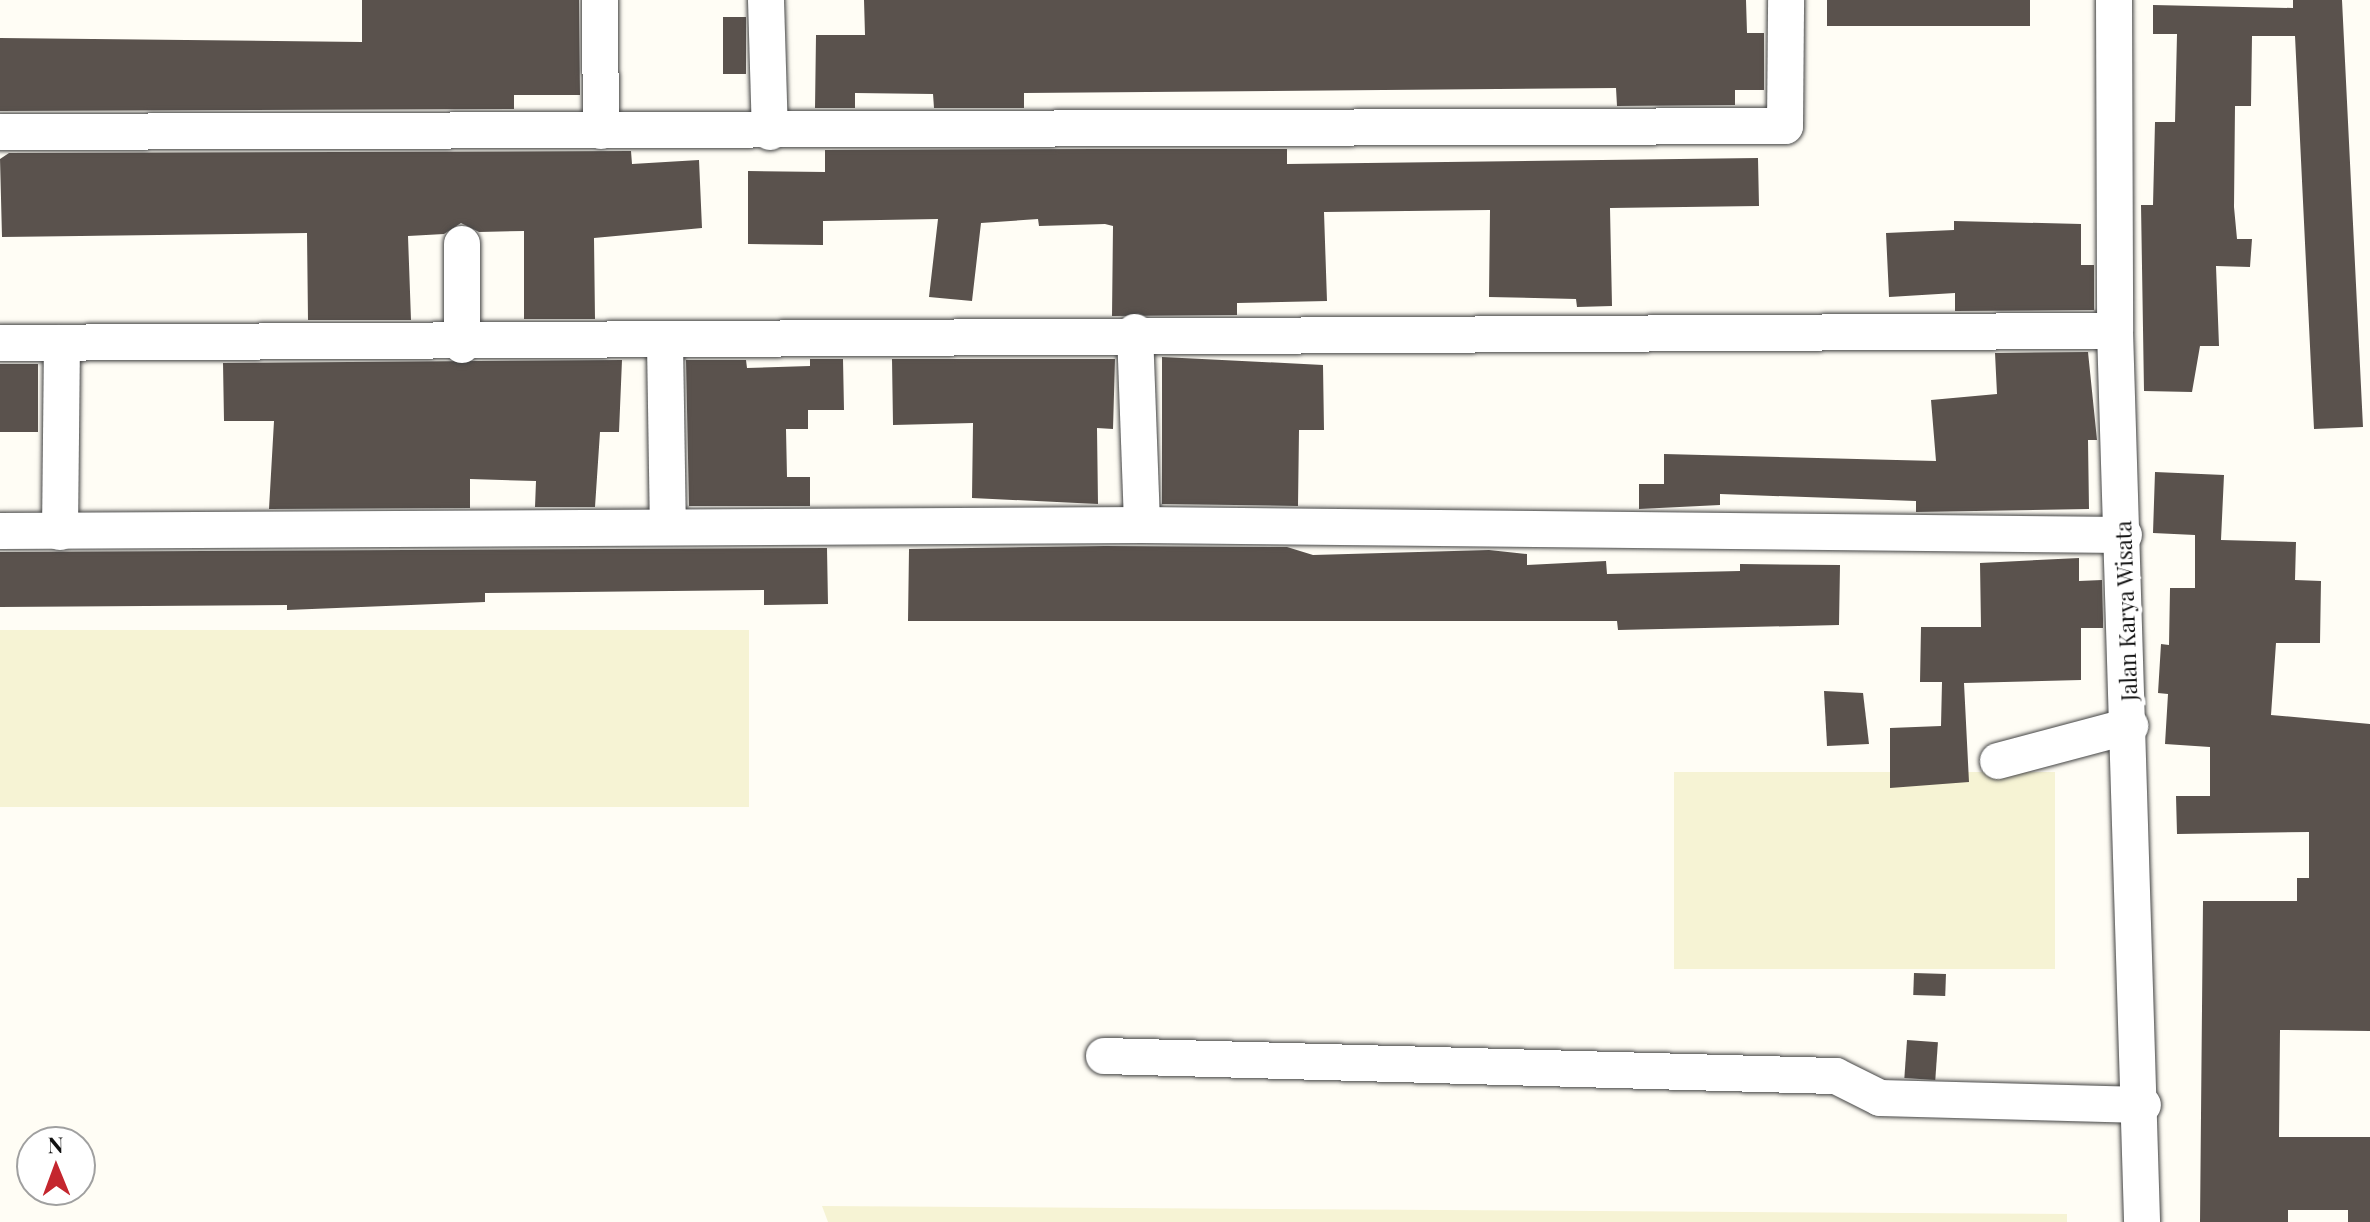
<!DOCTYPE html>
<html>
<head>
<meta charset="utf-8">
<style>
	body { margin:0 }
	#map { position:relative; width:2370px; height:1222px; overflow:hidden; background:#fffdf5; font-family:"Playfair Display",serif }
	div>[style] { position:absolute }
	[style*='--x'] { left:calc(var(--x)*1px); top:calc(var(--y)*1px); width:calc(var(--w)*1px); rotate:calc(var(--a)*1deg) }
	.farmland>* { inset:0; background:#f6f3d4; transform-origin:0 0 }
	.building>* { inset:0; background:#5a524d; transform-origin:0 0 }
	.roads { filter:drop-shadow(0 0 2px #444) drop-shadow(0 0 2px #444) }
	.minor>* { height:36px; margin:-18px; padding:0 18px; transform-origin:18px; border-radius:18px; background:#fff }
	span { translate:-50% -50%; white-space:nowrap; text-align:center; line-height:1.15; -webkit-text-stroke:8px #fff; paint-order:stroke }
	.street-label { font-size:22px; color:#111 }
	.north { position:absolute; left:16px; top:1126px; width:80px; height:80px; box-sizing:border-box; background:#fff; border:2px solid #a0a0a0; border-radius:50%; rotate:359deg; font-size:22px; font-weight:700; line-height:32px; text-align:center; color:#111 }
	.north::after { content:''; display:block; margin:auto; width:28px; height:36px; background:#c4262e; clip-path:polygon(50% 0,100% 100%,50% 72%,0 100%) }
</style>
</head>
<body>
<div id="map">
	<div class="farmland">
		<i style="left:0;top:630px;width:749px;height:177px"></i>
		<i style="left:2055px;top:772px;width:197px;height:381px;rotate:90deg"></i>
		<i style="clip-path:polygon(822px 1206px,2067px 1214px,2067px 1222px,828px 1222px)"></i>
	</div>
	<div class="building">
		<i style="clip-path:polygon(362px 0,579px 0,580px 95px,514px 95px,514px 109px,0 111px,0 38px,362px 42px)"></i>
		<i style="clip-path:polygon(864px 0,1746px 0,1747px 33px,1764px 33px,1764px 90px,1735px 90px,1735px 105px,1617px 106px,1616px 88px,1024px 93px,1024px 108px,934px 108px,933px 94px,855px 93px,855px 108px,815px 108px,816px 35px,865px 35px)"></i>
		<i style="left:1827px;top:0;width:203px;height:26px"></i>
		<i style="clip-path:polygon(2293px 0,2342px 0,2363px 427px,2314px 429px,2295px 36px,2252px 36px,2251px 106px,2235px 106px,2234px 207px,2237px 239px,2252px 239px,2250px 267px,2216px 266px,2219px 346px,2200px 346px,2192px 392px,2144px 391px,2141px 205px,2153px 205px,2155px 122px,2175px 122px,2177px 34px,2153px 34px,2153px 5px,2293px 8px)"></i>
		<i style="left:723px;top:17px;width:23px;height:57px"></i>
		<i style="clip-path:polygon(1098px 149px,1287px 149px,1287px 164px,1758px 158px,1759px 206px,1610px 208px,1612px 306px,1577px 307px,1576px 299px,1489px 297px,1490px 210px,1324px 212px,1327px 301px,1237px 303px,1237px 315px,1112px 316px,1113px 226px,1105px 224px,1039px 226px,1038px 219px,981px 223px,972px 301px,929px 297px,938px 219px,823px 221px,823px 245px,748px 244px,748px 171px,825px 172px,825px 150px)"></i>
		<i style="clip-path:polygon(631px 151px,632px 164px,699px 160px,702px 228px,594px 238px,595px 319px,524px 319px,524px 231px,479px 232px,461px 223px,444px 234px,408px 236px,411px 320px,308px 320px,307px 233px,2px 237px,0 159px,9px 153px)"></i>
		<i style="clip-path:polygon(1954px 221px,2081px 224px,2081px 265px,2094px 265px,2094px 310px,1955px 311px,1955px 293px,1889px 297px,1886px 233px,1954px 230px)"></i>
		<i style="clip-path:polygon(2088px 352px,2097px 440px,2088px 440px,2089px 509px,1916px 512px,1916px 501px,1720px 494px,1720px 505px,1639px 509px,1639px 484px,1664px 484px,1664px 454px,1936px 461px,1931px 400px,1997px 394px,1995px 353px)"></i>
		<i style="clip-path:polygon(1162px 357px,1323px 365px,1324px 430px,1299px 430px,1298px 506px,1162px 504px)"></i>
		<i style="clip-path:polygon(810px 359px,843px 359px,844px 410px,808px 410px,808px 429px,786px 429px,787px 477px,810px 477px,810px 506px,689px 506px,686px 360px,746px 360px,747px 368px,810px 366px)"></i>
		<i style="clip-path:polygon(892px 359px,1115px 359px,1113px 429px,1097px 428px,1098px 504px,972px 498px,973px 423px,893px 425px)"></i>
		<i style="clip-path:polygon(622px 360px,619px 432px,600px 432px,595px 507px,535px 507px,536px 481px,470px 479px,470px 508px,269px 509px,274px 421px,224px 421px,223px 363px)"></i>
		<i style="left:0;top:364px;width:38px;height:68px"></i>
		<i style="clip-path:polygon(2155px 472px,2224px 475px,2221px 540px,2296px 542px,2295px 580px,2321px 581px,2320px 643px,2276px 643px,2271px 715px,2370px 724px,2370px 1031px,2280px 1030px,2279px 1137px,2370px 1137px,2370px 1222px,2348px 1222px,2348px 1210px,2288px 1210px,2288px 1222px,2200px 1222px,2203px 901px,2297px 901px,2297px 878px,2309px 878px,2309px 832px,2177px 834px,2176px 796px,2210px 796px,2210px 747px,2165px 744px,2168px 694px,2158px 693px,2161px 644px,2169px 645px,2170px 588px,2195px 588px,2195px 535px,2153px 533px)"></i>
		<i style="clip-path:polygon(1105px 546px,1287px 547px,1313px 555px,1489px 550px,1527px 554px,1527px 565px,1606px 561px,1607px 574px,1740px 571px,1740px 564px,1840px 565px,1839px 625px,1618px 630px,1617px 621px,908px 621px,909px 549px)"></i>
		<i style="clip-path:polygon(827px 548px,828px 604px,764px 605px,764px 590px,485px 593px,485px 602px,287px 610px,287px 605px,0 607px,0 552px)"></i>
		<i style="clip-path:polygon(2079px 558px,2079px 581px,2102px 580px,2103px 619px,2103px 628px,2081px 628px,2081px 680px,1964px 683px,1969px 782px,1890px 788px,1890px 728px,1941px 726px,1942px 682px,1920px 682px,1921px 627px,1981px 627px,1980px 563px)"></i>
		<i style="clip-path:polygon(1824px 691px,1863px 693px,1869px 744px,1827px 746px)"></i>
		<i style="left:1914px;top:973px;width:32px;height:22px;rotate:2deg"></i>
		<i style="left:1907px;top:1040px;width:31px;height:38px;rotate:4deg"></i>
	</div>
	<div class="roads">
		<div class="minor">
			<i style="--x:600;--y:0;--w:131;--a:89.6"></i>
			<i style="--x:766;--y:0;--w:132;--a:88.3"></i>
			<i style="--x:2114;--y:0;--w:331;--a:89.8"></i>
			<i style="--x:2115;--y:331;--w:891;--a:88.26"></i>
			<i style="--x:0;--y:132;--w:1785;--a:-0.19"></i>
			<i style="--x:1785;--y:126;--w:126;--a:-89.5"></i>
			<i style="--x:462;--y:244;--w:101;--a:90"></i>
			<i style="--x:1135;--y:332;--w:193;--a:87.9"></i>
			<i style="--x:0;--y:343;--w:2115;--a:-0.33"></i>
			<i style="--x:665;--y:343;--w:182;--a:89.1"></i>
			<i style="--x:0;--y:531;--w:1142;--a:-0.3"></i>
			<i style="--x:1142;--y:525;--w:982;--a:0.58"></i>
			<i style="--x:60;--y:532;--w:189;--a:-89.4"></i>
			<i style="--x:1998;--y:761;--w:137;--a:-14.9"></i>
			<i style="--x:1104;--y:1056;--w:732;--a:1.57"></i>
			<i style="--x:1836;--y:1076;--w:49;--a:26.6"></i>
			<i style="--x:1880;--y:1098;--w:263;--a:1.5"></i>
		</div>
	</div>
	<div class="street-label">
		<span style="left:2126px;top:611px;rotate:-92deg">Jalan Karya Wisata</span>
	</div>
	<div class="north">N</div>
</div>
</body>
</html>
